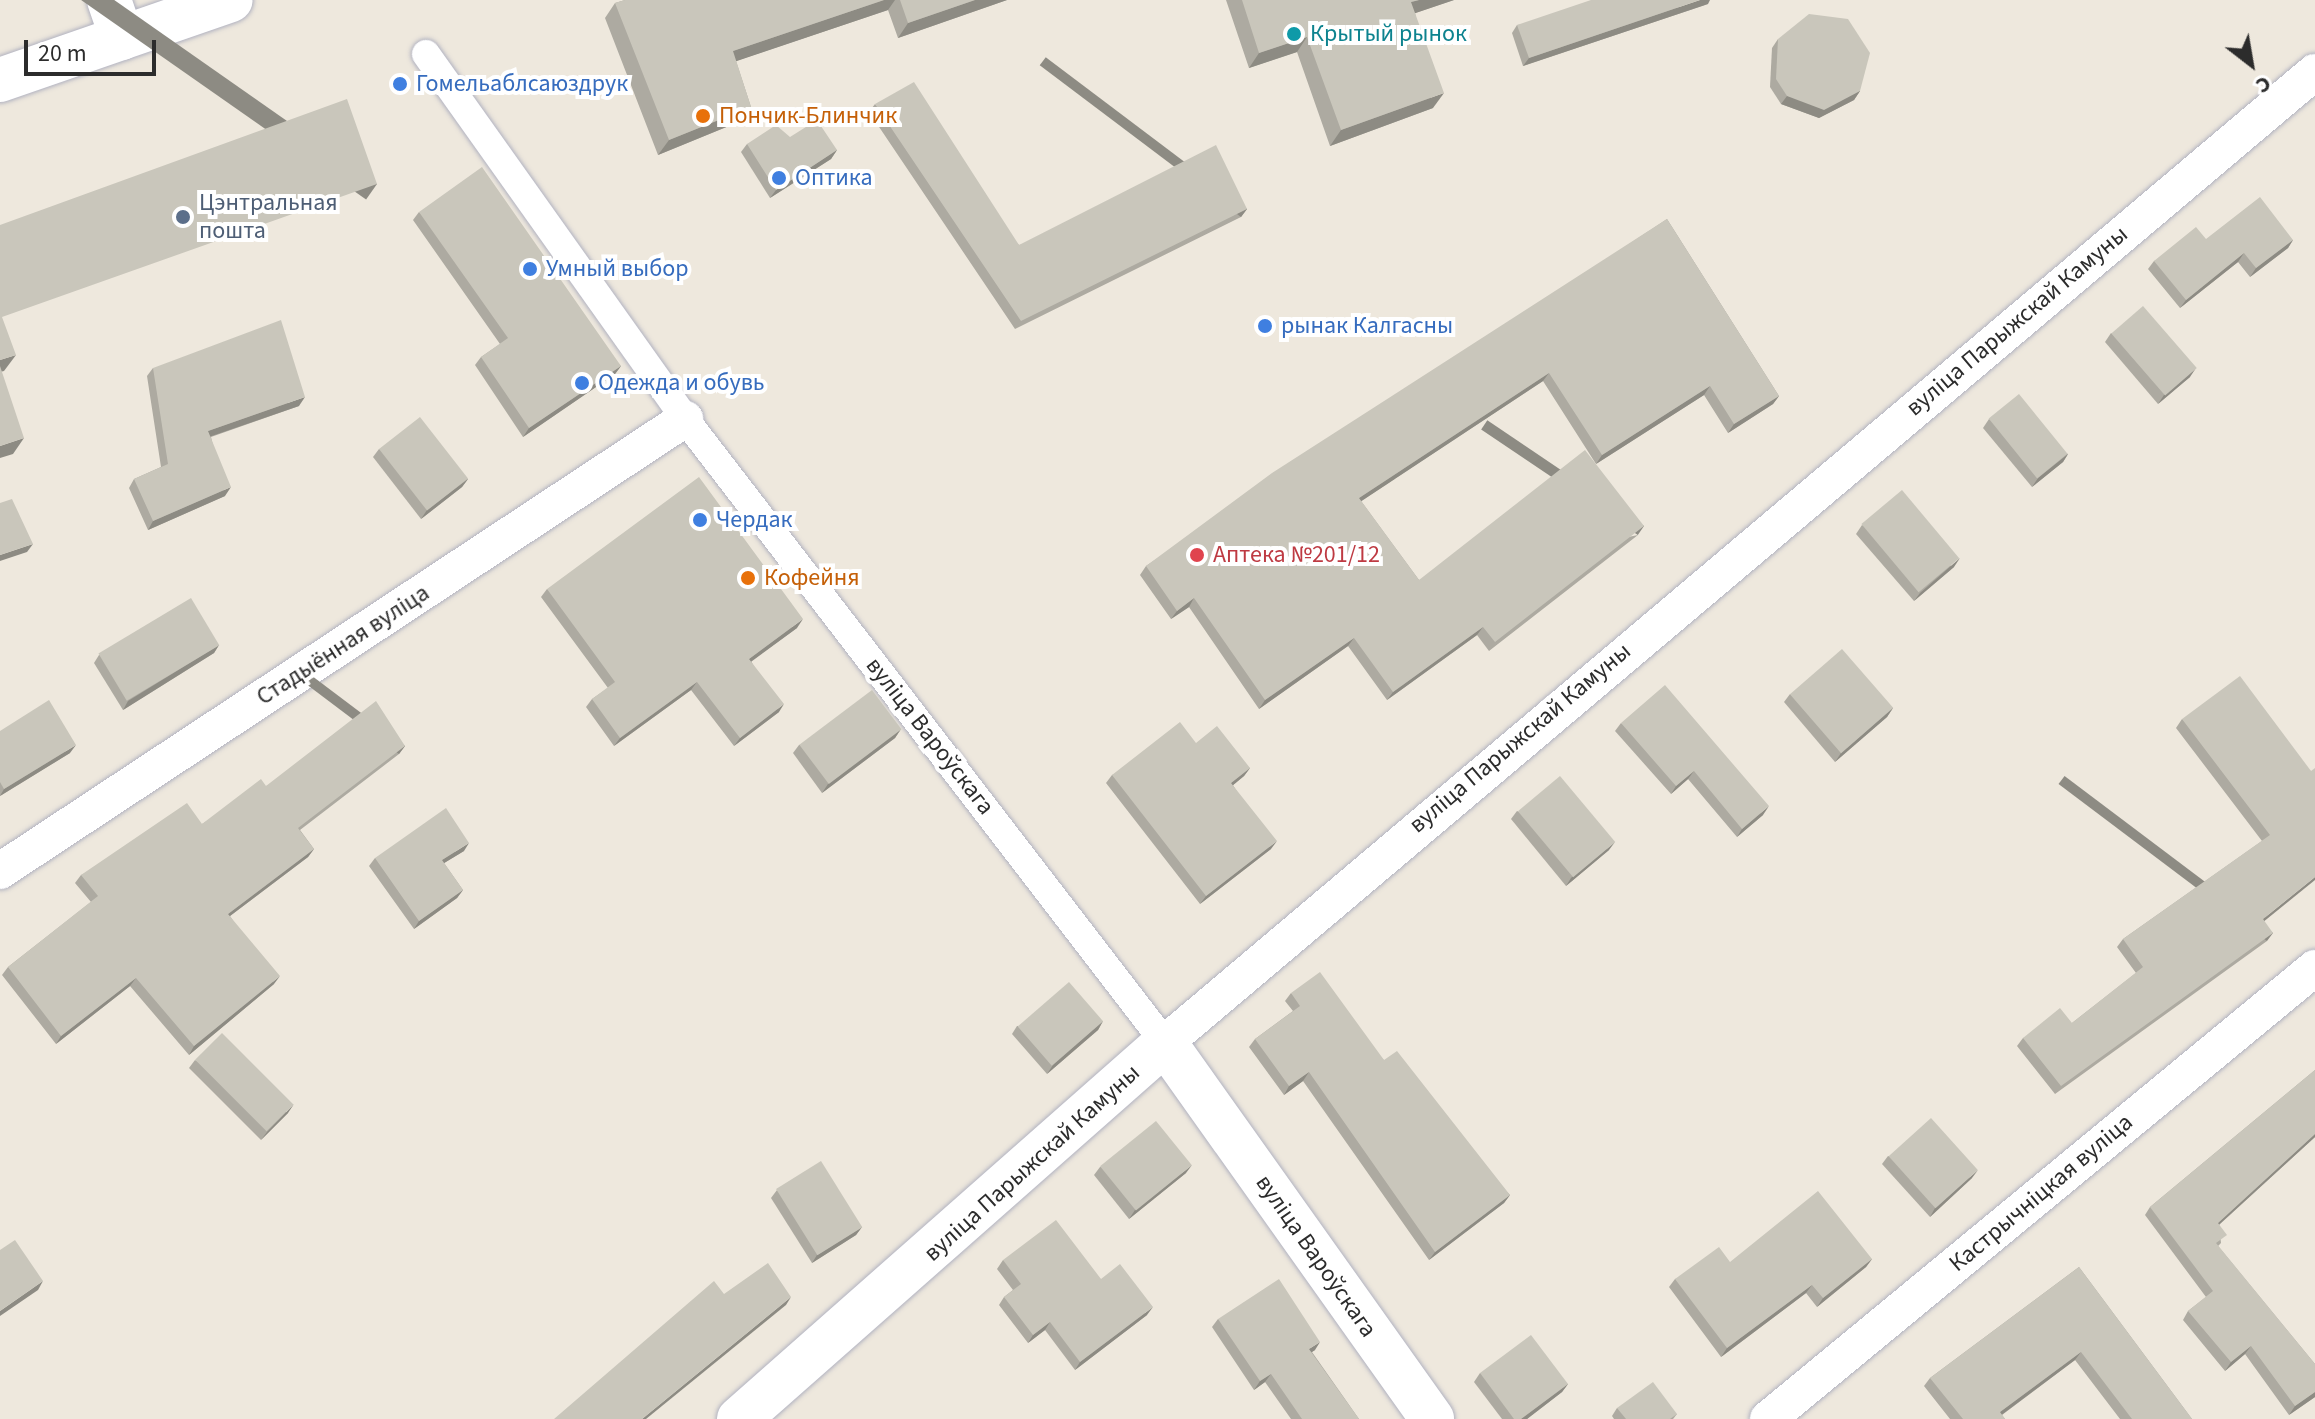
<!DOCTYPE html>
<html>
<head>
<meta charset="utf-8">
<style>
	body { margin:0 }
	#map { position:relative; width:2315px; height:1419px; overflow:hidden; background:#eee8dd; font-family:"Source Sans 3",sans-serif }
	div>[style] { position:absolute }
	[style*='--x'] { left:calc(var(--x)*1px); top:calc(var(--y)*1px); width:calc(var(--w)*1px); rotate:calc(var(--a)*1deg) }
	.roads { filter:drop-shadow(0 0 2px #b1b2c0) drop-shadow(0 0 2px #b1b2c0) }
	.pedestrian>* { height:28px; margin:-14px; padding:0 14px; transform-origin:14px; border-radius:14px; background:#fff }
	.minor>* { height:36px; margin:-18px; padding:0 18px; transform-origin:18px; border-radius:18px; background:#fff }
	.tertiary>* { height:44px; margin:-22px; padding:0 22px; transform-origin:22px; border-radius:22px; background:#fff }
	.secondary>* { height:44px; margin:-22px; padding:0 22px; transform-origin:22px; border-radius:22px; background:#fff }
	.wall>* { inset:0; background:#adaaa1 }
	.shaded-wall>* { inset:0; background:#8d8b83; transform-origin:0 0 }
	.building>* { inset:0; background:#c9c6bb; transform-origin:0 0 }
	.dots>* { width:22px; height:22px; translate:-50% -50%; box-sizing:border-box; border:4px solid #fff; border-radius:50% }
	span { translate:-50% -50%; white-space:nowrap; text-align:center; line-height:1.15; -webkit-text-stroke:8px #fff; paint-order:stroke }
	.culture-label { font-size:24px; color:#0d838f }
	.left { translate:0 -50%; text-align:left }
	.shop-label { font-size:24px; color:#366cbe }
	.food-label { font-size:24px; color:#c56008 }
	.service-label { font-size:24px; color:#4e5e75 }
	.street-label { font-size:24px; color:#2c2c2c }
	.health-label { font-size:24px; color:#be3a42 }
	.north { position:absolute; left:2211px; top:24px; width:80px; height:80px; -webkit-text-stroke:6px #fff; paint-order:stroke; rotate:149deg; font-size:22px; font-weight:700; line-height:32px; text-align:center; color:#2c2c2c }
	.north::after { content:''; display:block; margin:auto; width:28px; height:36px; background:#2c2c2c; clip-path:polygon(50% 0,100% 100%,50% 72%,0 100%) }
	.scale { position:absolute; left:24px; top:40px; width:132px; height:36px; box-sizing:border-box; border:4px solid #2c2c2c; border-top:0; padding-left:10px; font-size:24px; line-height:28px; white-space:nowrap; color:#2c2c2c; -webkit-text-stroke:6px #fff; paint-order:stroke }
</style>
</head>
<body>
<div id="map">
	<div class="roads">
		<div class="pedestrian">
			<i style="--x:426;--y:54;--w:448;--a:54.6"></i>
			<i style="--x:685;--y:419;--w:787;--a:52.43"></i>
		</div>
		<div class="minor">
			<i style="--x:0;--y:871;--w:821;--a:-33.42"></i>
			<i style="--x:1165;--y:1043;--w:1505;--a:-40.18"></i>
			<i style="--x:1768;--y:1419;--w:709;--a:-39.51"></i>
		</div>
		<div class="tertiary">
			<i style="--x:739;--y:1419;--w:568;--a:-41.43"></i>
			<i style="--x:1165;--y:1043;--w:461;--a:54.6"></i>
		</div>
		<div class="secondary">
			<i style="--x:109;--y:0;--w:40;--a:71.1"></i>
			<i style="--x:0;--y:80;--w:244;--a:-19.1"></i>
		</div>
	</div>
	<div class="wall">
		<i style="clip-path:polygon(625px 0,1007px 0,898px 38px,888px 10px,736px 61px,751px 107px,741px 121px,658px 155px,605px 18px,615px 3px)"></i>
		<i style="clip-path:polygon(1226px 0,1454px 0,1415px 13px,1433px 108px,1330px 146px,1297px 52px,1249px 68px)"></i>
		<i style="clip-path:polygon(1708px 4px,1523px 66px,1512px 33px,1517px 25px)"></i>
		<i style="clip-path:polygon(1778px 39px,1860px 91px,1854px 100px,1819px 118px,1781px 104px,1770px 87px,1772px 48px)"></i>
		<i style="clip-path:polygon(875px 104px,1019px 245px,1247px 209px,1241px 217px,1015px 329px,869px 112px)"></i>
		<i style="clip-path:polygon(790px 137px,837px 150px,831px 159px,770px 198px,741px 152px,747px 144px)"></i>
		<i style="clip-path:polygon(419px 212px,621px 366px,615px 374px,523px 437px,475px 365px,481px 357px,500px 344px,413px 220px)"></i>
		<i style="clip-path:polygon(1667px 219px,1779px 396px,1773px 404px,1728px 433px,1704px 395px,1596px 464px,1543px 381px,1361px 501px,1419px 580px,1638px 535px,1489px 651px,1477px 635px,1387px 700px,1348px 646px,1259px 709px,1189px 607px,1171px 619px,1140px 575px,1146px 566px)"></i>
		<i style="clip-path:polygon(2206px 239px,2293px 240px,2288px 248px,2250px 277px,2238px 262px,2180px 308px,2148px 269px,2154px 261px)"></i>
		<i style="clip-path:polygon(2111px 333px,2190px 377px,2158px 404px,2105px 342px)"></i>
		<i style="clip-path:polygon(153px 368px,299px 406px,211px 437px,225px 496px,148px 530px,129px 488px,134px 479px,161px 467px,147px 376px)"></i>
		<i style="clip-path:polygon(1989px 419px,2068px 454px,2063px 462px,2032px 487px,1983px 428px)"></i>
		<i style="clip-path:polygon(379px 449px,468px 479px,462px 487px,421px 519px,373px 457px)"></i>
		<i style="clip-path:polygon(1862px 525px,1954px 567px,1914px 601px,1856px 534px)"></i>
		<i style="clip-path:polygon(547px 589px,797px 628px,751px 661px,779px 712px,734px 746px,691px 690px,614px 746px,586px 707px,592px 699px,608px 688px,541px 597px)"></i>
		<i style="clip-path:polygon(219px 645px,214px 653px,123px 710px,94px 663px,99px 655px)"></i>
		<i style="clip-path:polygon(1790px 694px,1893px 708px,1887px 717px,1835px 762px,1784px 702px)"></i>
		<i style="clip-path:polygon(2182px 719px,2311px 771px,2264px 921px,2267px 941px,2055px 1094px,2017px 1046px,2023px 1038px,2072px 1023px,2136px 973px,2117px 947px,2123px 939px,2262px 841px,2176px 728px)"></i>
		<i style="clip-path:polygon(1621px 723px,1763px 815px,1737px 837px,1688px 779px,1671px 794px,1615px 731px)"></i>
		<i style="clip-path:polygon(901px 729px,895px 738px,822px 793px,793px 753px,799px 745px)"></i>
		<i style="clip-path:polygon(0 731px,70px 753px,0 796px)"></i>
		<i style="clip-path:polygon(1196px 743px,1250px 768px,1244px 776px,1233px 785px,1271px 849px,1200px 904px,1106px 783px,1112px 775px)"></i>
		<i style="clip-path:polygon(405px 746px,399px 754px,300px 830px,314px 849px,308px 857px,230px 916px,274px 984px,189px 1055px,130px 986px,56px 1044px,2px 975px,8px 967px,91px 902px,75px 883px,81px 875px,202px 824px,266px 786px)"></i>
		<i style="clip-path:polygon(1517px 811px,1609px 850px,1566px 886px,1511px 819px)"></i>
		<i style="clip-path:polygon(464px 851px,444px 863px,463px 890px,457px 898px,414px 929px,369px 866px,375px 858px)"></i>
		<i style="clip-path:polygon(1291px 993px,1384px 1060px,1510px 1195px,1504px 1203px,1429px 1260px,1303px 1081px,1284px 1095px,1249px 1047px,1255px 1039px,1293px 1011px,1285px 1001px)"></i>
		<i style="clip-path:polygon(1103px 1021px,1098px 1030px,1047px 1074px,1012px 1034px,1017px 1026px)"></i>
		<i style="clip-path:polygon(195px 1060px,288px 1113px,261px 1140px,189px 1068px)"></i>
		<i style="clip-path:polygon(2315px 1070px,2315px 1137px,2219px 1225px,2221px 1243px,2218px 1246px,2315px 1364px,2315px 1397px,2289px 1415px,2245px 1354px,2225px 1371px,2183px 1320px,2188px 1311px,2206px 1297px,2145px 1215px,2150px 1207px)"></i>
		<i style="clip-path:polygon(1888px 1156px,1972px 1178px,1930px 1217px,1882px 1164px)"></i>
		<i style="clip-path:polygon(1100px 1167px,1186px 1173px,1129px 1219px,1094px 1175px)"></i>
		<i style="clip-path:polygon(777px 1190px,862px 1227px,856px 1235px,812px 1263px,771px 1198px)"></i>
		<i style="clip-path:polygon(1872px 1259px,1866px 1267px,1817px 1307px,1806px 1293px,1721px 1357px,1669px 1287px,1675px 1279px,1730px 1262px)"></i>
		<i style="clip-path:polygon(1003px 1260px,1101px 1279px,1147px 1315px,1075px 1370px,1045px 1330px,1028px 1343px,999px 1305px,1004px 1297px,1013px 1290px,997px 1269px)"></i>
		<i style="clip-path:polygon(2079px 1267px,2192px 1419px,2120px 1419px,2075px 1360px,2002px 1415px,2005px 1419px,1950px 1419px,1924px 1386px,1930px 1378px)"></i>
		<i style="clip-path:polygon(1218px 1319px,1315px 1350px,1312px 1352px,1359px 1419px,1291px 1419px,1265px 1382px,1254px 1390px,1212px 1327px)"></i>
		<i style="clip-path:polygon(1480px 1373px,1568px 1384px,1562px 1392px,1527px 1419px,1502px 1419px,1474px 1382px)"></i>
		<i style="clip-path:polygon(1617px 1408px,1677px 1414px,1673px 1419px,1614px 1419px,1612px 1416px)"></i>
	</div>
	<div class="shaded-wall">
		<i style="clip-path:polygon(884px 0,895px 0,888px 10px,722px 66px,733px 51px)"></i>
		<i style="clip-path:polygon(975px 0,1007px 0,898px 38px,908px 23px)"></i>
		<i style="clip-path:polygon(1419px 0,1454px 0,1401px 18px,1411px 2px)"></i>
		<i style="clip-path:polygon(1700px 0,1710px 0,1708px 4px,1523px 66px,1529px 58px)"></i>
		<i style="clip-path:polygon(1307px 37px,1297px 52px,1249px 68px,1259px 53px)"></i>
		<i style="clip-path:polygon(1860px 91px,1854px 100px,1819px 118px,1781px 104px,1787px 96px)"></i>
		<i style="clip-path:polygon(1444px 93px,1433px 108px,1330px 146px,1341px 130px)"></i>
		<i style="clip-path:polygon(751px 107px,741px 121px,658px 155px,669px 140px)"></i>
		<i style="clip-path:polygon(837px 150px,831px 159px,770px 198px,776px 190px)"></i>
		<i style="left:377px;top:184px;width:19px;height:398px;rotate:125deg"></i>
		<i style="left:1247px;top:209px;width:10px;height:252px;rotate:127deg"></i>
		<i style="clip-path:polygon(2293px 240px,2288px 248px,2250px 277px,2256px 268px)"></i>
		<i style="clip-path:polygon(2244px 253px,2238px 262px,2180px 308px,2186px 300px)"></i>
		<i style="clip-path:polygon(16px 355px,4px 371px,0 372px,0 360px)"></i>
		<i style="clip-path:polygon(621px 366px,615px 374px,523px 437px,529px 428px)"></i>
		<i style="clip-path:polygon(2196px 368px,2190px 377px,2158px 404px,2164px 395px)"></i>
		<i style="clip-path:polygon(1549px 373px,1543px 381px,1354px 506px,1359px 498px)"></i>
		<i style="clip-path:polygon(1710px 386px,1704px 395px,1596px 464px,1602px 455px)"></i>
		<i style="clip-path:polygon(1779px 396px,1773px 404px,1728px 433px,1734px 424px)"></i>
		<i style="clip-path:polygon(305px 397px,299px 406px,203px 439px,208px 431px)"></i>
		<i style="clip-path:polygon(24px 438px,13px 454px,0 458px,0 446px)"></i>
		<i style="clip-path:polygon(2068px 454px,2063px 462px,2032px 487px,2038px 478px)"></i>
		<i style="clip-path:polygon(468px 479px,462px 487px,421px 519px,427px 510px)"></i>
		<i style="clip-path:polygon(231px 487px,225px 496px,148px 530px,153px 521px)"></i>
		<i style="left:1644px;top:526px;width:11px;height:189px;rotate:124deg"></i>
		<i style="clip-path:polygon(33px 544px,27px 552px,0 561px,0 555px)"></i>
		<i style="clip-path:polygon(1960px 558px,1954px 567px,1914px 601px,1920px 593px)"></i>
		<i style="clip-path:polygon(1194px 598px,1189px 607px,1171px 619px,1177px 611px)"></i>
		<i style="clip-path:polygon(803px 619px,797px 628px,744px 667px,749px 659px)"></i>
		<i style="clip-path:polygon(1483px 627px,1477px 635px,1387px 700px,1393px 692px)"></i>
		<i style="clip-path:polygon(1354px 638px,1348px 646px,1259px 709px,1265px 700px)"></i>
		<i style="clip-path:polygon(219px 645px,214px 653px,123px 710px,128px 701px)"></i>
		<i style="clip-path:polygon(697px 682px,691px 690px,614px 746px,620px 738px)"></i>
		<i style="clip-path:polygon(784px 704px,779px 712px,734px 746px,740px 738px)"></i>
		<i style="clip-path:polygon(1893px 708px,1887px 717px,1835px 762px,1841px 753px)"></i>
		<i style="clip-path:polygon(901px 729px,895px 738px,822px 793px,828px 784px)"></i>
		<i style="clip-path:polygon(76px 745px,70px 753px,0 796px,4px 789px)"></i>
		<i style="left:405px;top:746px;width:10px;height:135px;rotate:127deg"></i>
		<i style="clip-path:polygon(1250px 768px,1244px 776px,1226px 791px,1231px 783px)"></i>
		<i style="clip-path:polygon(1694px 771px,1688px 779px,1671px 794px,1676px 786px)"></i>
		<i style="clip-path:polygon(1769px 806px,1763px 815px,1737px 837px,1742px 829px)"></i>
		<i style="clip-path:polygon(1277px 841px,1271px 849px,1200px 904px,1206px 896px)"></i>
		<i style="clip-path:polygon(1615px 842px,1609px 850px,1566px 886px,1571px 878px)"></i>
		<i style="clip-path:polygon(469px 843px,464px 851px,436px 868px,442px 860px)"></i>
		<i style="clip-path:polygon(314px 849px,308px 857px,222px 922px,228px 914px)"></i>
		<i style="clip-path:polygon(2315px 877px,2315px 880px,2257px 927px,2263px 919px)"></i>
		<i style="clip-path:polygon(463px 890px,457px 898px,414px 929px,419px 921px)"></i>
		<i style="left:2273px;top:933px;width:10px;height:261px;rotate:127deg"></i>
		<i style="clip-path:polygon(280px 976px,274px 984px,189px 1055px,194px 1046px)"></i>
		<i style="clip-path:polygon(136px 978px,130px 986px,56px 1044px,61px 1036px)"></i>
		<i style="clip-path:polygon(1103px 1021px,1098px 1030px,1047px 1074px,1053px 1065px)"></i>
		<i style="clip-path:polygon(1309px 1072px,1303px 1081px,1284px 1095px,1289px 1086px)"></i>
		<i style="clip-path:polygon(294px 1104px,288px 1113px,261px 1140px,267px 1132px)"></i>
		<i style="clip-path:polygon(2315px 1134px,2315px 1137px,2212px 1231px,2218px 1223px)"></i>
		<i style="clip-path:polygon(1192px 1165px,1186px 1173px,1129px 1219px,1135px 1210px)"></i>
		<i style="clip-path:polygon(1978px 1170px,1972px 1178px,1930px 1217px,1935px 1208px)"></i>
		<i style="clip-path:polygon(1510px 1195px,1504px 1203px,1429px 1260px,1435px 1252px)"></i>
		<i style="clip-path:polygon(862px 1227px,856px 1235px,812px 1263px,817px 1255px)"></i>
		<i style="clip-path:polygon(1872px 1259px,1866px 1267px,1817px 1307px,1823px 1298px)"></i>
		<i style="clip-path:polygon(43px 1281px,38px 1290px,0 1316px,0 1311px)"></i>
		<i style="clip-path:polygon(1812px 1285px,1806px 1293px,1721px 1357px,1727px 1348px)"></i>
		<i style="clip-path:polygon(791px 1297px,786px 1305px,646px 1419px,642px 1419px)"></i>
		<i style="clip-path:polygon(1153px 1307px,1147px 1315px,1075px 1370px,1080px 1362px)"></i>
		<i style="clip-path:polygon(1050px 1322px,1045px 1330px,1028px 1343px,1033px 1335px)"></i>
		<i style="clip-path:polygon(1320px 1342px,1315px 1350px,1304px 1357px,1309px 1349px)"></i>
		<i style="clip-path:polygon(2251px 1346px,2245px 1354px,2225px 1371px,2231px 1362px)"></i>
		<i style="clip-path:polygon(2081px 1352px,2075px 1360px,1996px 1419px,2000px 1412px)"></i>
		<i style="clip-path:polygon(1271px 1374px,1265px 1382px,1254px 1390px,1260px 1381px)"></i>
		<i style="clip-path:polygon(1568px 1384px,1562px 1392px,1527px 1419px,1521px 1419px)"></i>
		<i style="clip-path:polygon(2315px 1392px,2315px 1397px,2289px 1415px,2295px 1406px)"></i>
	</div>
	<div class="building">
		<i style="clip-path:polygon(625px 0,884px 0,733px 51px,751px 107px,669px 140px,615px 3px)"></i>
		<i style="clip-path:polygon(900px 0,975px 0,908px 23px)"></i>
		<i style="clip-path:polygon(1242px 0,1419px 0,1411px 2px,1444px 93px,1341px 130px,1307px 37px,1259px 53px)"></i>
		<i style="clip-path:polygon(1591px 0,1700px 0,1529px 58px,1517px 25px)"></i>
		<i style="clip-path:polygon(1809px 14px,1848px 19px,1870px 53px,1860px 91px,1824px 110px,1787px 96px,1776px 79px,1778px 39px)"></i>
		<i style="clip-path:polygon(914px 82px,1019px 245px,1216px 145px,1247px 209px,1021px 321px,875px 104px)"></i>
		<i style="clip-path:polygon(347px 99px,377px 184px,2px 317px,16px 355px,0 360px,0 225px)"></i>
		<i style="clip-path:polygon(817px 120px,837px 150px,776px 190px,747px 144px,776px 125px,790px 137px)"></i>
		<i style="clip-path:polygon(482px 167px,621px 366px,529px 428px,481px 357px,508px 338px,419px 212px)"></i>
		<i style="clip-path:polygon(2260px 197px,2293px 240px,2256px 268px,2244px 253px,2186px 300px,2154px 261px,2196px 227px,2206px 239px)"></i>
		<i style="clip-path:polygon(1667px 219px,1779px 396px,1734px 424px,1710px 386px,1602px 455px,1549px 373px,1359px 498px,1419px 580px,1585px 450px,1644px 526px,1495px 642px,1483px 627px,1393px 692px,1354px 638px,1265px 700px,1194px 598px,1177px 611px,1146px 566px,1272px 473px)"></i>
		<i style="left:2143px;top:306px;width:82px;height:42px;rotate:49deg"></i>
		<i style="clip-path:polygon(281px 320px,305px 397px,208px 431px,231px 487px,153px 521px,134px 479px,168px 464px,153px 368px)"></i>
		<i style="clip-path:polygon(0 366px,24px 438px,0 446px)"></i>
		<i style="left:2019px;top:394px;width:77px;height:39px;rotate:51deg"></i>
		<i style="left:420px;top:417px;width:78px;height:52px;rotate:52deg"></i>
		<i style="clip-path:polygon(699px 477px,803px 619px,749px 659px,784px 704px,740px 738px,697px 682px,620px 738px,592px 699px,615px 682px,547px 589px)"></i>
		<i style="left:1902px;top:490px;width:89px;height:53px;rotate:50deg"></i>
		<i style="clip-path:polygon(12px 499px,33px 544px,0 555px,0 503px)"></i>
		<i style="left:191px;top:598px;width:55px;height:108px;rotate:59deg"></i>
		<i style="left:1842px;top:649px;width:78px;height:69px;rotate:49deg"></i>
		<i style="clip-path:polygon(2240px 676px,2311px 771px,2315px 768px,2315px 877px,2263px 919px,2273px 933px,2061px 1086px,2023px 1038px,2060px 1008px,2072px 1023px,2143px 967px,2123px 939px,2270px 835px,2182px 719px)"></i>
		<i style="clip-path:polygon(1665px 685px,1769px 806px,1742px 829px,1694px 771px,1676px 786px,1621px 723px)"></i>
		<i style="left:872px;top:690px;width:49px;height:91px;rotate:53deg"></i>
		<i style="clip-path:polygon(49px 700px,76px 745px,4px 789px,0 782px,0 731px)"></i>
		<i style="clip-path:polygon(376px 701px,405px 746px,298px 828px,314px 849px,228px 914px,280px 976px,194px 1046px,136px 978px,61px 1036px,8px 967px,98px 896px,81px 875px,187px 803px,202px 824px,261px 779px,266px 786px)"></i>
		<i style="clip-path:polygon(1180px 722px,1196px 743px,1217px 726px,1250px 768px,1231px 783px,1277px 841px,1206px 896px,1112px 775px)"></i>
		<i style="left:1560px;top:776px;width:86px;height:55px;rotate:50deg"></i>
		<i style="clip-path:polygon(446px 808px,469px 843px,442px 860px,463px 890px,419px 921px,375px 858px)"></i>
		<i style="clip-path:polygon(1320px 972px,1384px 1060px,1397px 1051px,1510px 1195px,1435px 1252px,1309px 1072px,1289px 1086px,1255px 1039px,1300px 1006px,1291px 993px)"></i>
		<i style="left:1069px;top:982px;width:52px;height:68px;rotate:49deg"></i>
		<i style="left:222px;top:1033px;width:101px;height:38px;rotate:45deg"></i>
		<i style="clip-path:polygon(2315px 1070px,2315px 1134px,2218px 1223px,2227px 1235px,2216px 1243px,2315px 1364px,2315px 1392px,2295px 1406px,2251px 1346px,2231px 1362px,2188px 1311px,2213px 1291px,2150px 1207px)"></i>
		<i style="left:1931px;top:1118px;width:70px;height:57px;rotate:48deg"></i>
		<i style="left:1156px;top:1121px;width:57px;height:72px;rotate:51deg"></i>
		<i style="left:821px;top:1161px;width:78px;height:53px;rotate:58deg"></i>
		<i style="clip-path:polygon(1818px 1191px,1872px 1259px,1823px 1298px,1812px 1285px,1727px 1348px,1675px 1279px,1719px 1247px,1730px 1262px)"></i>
		<i style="clip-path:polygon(1056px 1220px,1101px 1279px,1120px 1264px,1153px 1307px,1080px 1362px,1050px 1322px,1033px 1335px,1004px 1297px,1021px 1284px,1003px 1260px)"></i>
		<i style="clip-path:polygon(15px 1240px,43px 1281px,0 1311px,0 1250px)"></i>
		<i style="clip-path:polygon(768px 1263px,791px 1297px,642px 1419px,554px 1419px,714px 1281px,724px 1294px)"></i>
		<i style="clip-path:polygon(2079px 1267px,2192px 1419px,2132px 1419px,2081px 1352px,2000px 1412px,2005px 1419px,1963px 1419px,1930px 1378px)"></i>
		<i style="clip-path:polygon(1279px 1279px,1320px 1342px,1309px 1349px,1359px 1419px,1302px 1419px,1271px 1374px,1260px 1381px,1218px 1319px)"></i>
		<i style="clip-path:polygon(1531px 1335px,1568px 1384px,1521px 1419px,1514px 1419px,1480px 1373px)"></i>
		<i style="clip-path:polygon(1653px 1382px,1677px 1414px,1670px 1419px,1626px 1419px,1617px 1408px)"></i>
	</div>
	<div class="dots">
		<i style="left:1294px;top:34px;background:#0f9aa8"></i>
		<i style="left:400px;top:84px;background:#3f7fe0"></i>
		<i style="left:703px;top:116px;background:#e8710a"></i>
		<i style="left:779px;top:178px;background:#3f7fe0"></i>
		<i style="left:183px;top:217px;background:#5c6f8a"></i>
		<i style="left:530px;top:269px;background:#3f7fe0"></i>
		<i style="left:1265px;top:326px;background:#3f7fe0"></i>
		<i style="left:582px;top:383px;background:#3f7fe0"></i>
		<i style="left:700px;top:520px;background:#3f7fe0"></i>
		<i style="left:1197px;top:555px;background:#e0444e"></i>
		<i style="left:748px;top:578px;background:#e8710a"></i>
	</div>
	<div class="culture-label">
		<span class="left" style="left:1310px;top:34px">Крытый рынок</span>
	</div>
	<div class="shop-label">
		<span class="left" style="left:416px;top:84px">Гомельаблсаюздрук</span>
		<span class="left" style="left:795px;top:178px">Оптика</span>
		<span class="left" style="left:546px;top:269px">Умный выбор</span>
		<span class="left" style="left:1281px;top:326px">рынак Калгасны</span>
		<span class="left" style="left:598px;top:383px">Одежда и обувь</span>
		<span class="left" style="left:716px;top:520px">Чердак</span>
	</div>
	<div class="food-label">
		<span class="left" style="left:719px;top:116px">Пончик-Блинчик</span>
		<span class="left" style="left:764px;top:578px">Кофейня</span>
	</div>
	<div class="service-label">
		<span class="left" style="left:199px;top:217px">Цэнтральная<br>пошта</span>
	</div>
	<div class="street-label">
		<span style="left:2017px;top:321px;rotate:-40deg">вуліца Парыжскай Камуны</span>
		<span style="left:343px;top:645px;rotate:-33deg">Стадыённая вуліца</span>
		<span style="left:930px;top:736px;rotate:52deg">вуліца Вароўскага</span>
		<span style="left:1520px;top:738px;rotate:-40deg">вуліца Парыжскай Камуны</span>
		<span style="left:1032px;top:1163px;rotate:-42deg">вуліца Парыжскай Камуны</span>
		<span style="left:2041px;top:1193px;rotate:-40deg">Кастрычніцкая вуліца</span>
		<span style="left:1316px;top:1256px;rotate:55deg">вуліца Вароўскага</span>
	</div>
	<div class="health-label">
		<span class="left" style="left:1213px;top:555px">Аптека №201/12</span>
	</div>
	<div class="north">С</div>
	<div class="scale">20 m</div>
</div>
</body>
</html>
